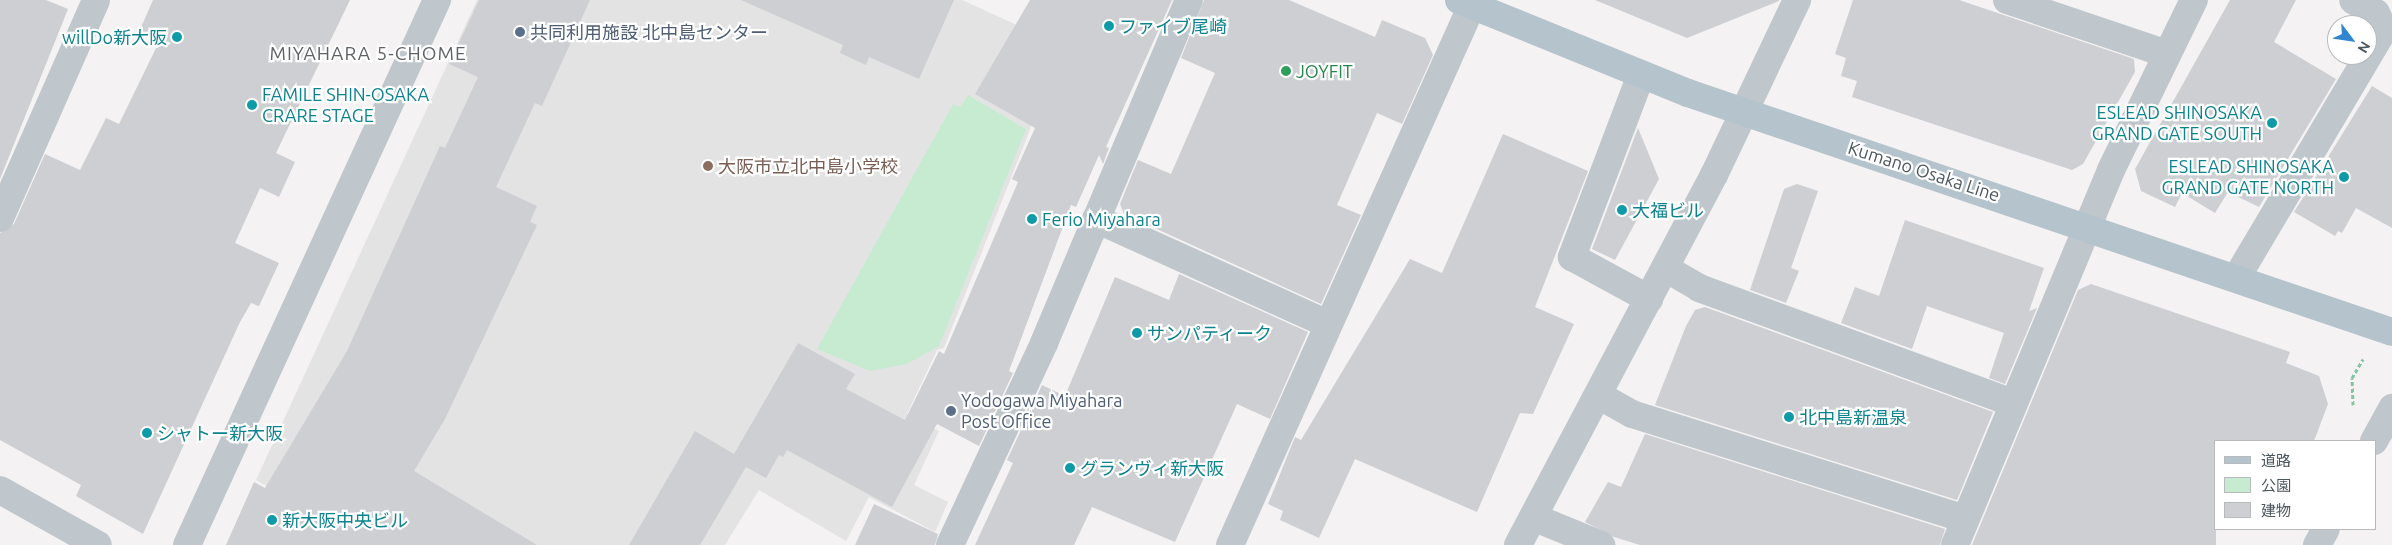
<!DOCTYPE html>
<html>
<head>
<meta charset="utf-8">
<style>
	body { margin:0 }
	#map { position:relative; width:2392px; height:545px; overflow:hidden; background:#f4f2f2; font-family:Ubuntu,"Noto Sans JP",sans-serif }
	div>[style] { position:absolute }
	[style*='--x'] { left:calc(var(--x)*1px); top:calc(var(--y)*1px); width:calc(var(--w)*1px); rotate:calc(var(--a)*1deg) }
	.education>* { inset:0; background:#e4e3e3 }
	.green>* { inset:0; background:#c7ebd1 }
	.building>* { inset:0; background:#cdcfd3 }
	.path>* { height:3px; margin-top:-1.5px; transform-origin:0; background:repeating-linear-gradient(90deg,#83c59e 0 4px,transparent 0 6.5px) }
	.minor>* { height:28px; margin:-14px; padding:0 14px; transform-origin:14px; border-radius:14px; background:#bfc7cc }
	.major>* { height:28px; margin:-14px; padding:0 14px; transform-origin:14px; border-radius:14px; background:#b5c3cc }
	.dots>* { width:14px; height:14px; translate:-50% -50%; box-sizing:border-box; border:2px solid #fff; border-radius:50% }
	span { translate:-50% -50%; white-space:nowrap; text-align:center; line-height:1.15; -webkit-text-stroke:4.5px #fff; paint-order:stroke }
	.culture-label { font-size:18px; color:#0d838f }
	.left { translate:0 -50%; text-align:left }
	.right { translate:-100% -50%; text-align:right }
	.service-label { font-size:18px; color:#4e5e75 }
	.leisure-label { font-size:18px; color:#27864d }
	.education-label { font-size:18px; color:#785e54 }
	.street-label { font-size:18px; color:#4c565d }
	.neighbourhood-label { font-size:19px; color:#5f6366; letter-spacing:1px }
	.legend { position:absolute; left:2214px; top:440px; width:162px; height:90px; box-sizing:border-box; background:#fff; border:1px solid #b7bbbe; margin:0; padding:6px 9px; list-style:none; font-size:15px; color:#4c565d }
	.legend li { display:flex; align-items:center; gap:10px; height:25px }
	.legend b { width:25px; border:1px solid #b7bbbe }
	.north { position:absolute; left:2327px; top:15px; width:50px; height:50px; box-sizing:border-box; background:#fff; border:1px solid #b7bbbe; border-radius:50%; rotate:121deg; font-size:14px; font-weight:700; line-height:20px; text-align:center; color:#4c565d }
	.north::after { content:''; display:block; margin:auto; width:18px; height:22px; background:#3186ce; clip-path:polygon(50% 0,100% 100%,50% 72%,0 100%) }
</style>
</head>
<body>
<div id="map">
	<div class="education">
		<i style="clip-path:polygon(477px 0,962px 0,1063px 46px,944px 348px,937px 350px,907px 414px,939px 431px,914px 485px,948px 502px,935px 532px,869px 497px,846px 541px,759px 490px,725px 545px,370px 545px,256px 480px)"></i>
	</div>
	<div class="green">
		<i style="clip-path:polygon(968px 95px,1026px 129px,939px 346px,907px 364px,870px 371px,817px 349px,953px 104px,960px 107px)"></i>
	</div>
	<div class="building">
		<i style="clip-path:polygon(0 0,46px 0,68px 9px,0 179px)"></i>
		<i style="clip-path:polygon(153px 0,350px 0,276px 153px,295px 162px,279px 197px,260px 188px,235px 243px,279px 263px,259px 306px,251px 303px,240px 322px,143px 534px,76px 496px,81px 485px,0 440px,0 233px,14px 224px,45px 154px,80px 170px,106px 118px,119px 124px,159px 42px,139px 32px)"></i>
		<i style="clip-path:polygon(479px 0,590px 0,542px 106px,535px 103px,496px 187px,537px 206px,530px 222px,537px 225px,445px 419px,414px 471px,537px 545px,226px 545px,254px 482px,265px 488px,347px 351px,440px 146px,445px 148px,478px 77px,449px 64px)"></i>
		<i style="clip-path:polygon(741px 0,954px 0,919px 79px,869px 57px,866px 65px,840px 53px,843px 45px)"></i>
		<i style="clip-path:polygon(1030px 0,1172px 0,1106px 147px,1109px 148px,1103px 164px,1099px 155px,1076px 207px,1071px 205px,1009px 371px,1013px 373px,979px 446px,937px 424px,892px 507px,787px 450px,783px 457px,779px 455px,766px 478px,746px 467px,700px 545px,629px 545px,695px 431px,734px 454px,798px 343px,855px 374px,846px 389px,905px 420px,939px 351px,944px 354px,1018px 182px,1012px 179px,1035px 128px,975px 94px)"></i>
		<i style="clip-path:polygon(1204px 0,1289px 0,1375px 37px,1382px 20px,1425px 38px,1433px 55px,1402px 124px,1377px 113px,1337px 205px,1361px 215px,1321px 304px,1124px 214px,1120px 204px,1138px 160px,1171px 174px,1215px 73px,1181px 58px)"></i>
		<i style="clip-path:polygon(1595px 0,1779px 0,1779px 1px,1687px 38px)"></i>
		<i style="clip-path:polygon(1853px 0,1959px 0,2134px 59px,2135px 72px,2083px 164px,2072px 170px,1852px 97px,1857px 81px,1841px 76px,1846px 58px,1835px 54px)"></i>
		<i style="clip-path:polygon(2230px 0,2296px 0,2274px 42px,2336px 79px,2259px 207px,2228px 192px,2215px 213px,2182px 193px,2175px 207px,2141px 191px,2135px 169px)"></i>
		<i style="clip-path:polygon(2372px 86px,2392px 98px,2392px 228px,2356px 208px,2342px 233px,2338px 231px,2335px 236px,2294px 212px)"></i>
		<i style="clip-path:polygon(1638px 128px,1659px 179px,1615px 260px,1592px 249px)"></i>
		<i style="clip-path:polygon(1503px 134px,1588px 171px,1535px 307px,1574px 324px,1533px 414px,1520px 413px,1477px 512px,1355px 459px,1319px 538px,1280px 520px,1283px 511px,1268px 504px,1295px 437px,1301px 440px,1410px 259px,1442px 273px)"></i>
		<i style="clip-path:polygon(1797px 184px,1818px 191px,1791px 268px,1799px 271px,1786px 303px,1750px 290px,1784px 189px)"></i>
		<i style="clip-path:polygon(1905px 220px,2044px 268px,2029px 311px,2037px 308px,2005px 384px,1989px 378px,2004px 333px,1927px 306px,1912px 349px,1841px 323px,1855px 287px,1879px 296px)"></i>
		<i style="clip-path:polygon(1179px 274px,1308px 332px,1270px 419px,1237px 404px,1175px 542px,1092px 507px,1074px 545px,975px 545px,1013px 463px,1007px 460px,1042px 385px,1065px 396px,1115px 277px,1169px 300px)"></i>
		<i style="clip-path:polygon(2091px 284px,2290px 352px,2286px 363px,2319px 376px,2328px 404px,2314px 441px,2216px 441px,2216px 545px,1972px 545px,2078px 290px)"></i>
		<i style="clip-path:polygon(1705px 307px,1993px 412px,1957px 500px,1655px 405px,1686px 326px,1695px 310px)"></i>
		<i style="clip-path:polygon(1645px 434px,1945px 529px,1940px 545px,1640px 545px,1614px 537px,1585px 522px,1608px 482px,1621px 487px)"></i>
		<i style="clip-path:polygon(874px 504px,938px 534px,935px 545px,855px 545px)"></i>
	</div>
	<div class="path">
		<i style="--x:2353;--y:405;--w:27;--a:-92"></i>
		<i style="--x:2352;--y:378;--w:22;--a:-60"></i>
	</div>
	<div class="minor">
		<i style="--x:2007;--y:0;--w:169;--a:18.6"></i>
		<i style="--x:1641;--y:75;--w:195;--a:110.8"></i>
		<i style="--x:1572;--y:257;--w:88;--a:28.6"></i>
		<i style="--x:0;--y:218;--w:238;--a:-66.2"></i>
		<i style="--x:1096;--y:219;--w:255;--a:24.4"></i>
		<i style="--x:1665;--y:268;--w:39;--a:30"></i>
		<i style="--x:1699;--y:288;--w:334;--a:20.1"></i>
		<i style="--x:2237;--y:277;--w:288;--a:-59.3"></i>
		<i style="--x:2384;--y:29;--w:18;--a:-117"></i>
		<i style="--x:2376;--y:13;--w:26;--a:-151"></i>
		<i style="--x:1598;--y:395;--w:39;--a:29"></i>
		<i style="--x:1632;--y:414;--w:349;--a:17.5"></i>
		<i style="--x:2374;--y:441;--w:38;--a:-61"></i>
		<i style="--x:0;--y:490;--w:112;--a:29.3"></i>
		<i style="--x:1533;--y:517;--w:74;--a:22.4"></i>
		<i style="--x:187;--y:545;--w:600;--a:-65.36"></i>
		<i style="--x:950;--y:545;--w:223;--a:-65"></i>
		<i style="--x:1044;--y:343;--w:372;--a:-67.1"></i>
		<i style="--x:1230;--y:545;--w:592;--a:-65.86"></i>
		<i style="--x:1518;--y:545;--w:419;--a:-62.1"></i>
		<i style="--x:1714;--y:175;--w:194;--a:-64.6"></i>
		<i style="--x:1955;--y:545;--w:406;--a:-67.4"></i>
		<i style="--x:2111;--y:170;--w:189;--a:-64"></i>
		<i style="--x:2317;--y:545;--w:18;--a:-61"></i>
	</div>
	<div class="major">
		<i style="--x:1459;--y:0;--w:247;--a:22.1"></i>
		<i style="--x:1688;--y:93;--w:743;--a:18.75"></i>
	</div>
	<div class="dots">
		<i style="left:1109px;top:26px;background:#0f9aa8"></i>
		<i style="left:520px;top:32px;background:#5c6f8a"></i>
		<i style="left:177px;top:37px;background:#0f9aa8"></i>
		<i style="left:1286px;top:71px;background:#2e9e5b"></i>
		<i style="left:252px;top:105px;background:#0f9aa8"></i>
		<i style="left:2272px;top:123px;background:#0f9aa8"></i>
		<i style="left:708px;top:166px;background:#8d6e63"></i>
		<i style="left:2344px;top:177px;background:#0f9aa8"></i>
		<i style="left:1622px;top:210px;background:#0f9aa8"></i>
		<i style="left:1032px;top:219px;background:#0f9aa8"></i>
		<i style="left:1137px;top:333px;background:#0f9aa8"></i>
		<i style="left:951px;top:411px;background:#5c6f8a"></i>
		<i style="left:1789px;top:417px;background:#0f9aa8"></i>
		<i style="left:147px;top:433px;background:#0f9aa8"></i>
		<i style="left:1070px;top:468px;background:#0f9aa8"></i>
		<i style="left:272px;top:520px;background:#0f9aa8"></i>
	</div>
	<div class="culture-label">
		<span class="left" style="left:1119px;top:26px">ファイブ尾崎</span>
		<span class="right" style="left:167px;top:37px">willDo新大阪</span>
		<span class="left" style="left:262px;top:105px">FAMILE SHIN-OSAKA<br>CRARE STAGE</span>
		<span class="right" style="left:2262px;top:123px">ESLEAD SHINOSAKA<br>GRAND GATE SOUTH</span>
		<span class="right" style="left:2334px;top:177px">ESLEAD SHINOSAKA<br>GRAND GATE NORTH</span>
		<span class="left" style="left:1632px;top:210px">大福ビル</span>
		<span class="left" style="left:1042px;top:219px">Ferio Miyahara</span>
		<span class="left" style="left:1147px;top:333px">サンパティーク</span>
		<span class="left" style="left:1799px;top:417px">北中島新温泉</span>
		<span class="left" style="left:157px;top:433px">シャトー新大阪</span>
		<span class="left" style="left:1080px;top:468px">グランヴィ新大阪</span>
		<span class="left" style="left:282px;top:520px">新大阪中央ビル</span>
	</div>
	<div class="service-label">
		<span class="left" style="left:530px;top:32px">共同利用施設 北中島センター</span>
		<span class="left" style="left:961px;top:411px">Yodogawa Miyahara<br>Post Office</span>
	</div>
	<div class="leisure-label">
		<span class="left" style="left:1296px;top:71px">JOYFIT</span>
	</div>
	<div class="education-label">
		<span class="left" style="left:718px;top:166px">大阪市立北中島小学校</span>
	</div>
	<div class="street-label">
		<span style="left:1924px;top:171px;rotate:18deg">Kumano Osaka Line</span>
	</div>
	<div class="neighbourhood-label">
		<span style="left:368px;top:54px">MIYAHARA 5-CHOME</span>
	</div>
	<ul class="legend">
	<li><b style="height:6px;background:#b5c3cc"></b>道路</li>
	<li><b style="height:14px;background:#c7ebd1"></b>公園</li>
	<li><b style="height:14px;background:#cdcfd3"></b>建物</li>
	</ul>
	<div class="north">N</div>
</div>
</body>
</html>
